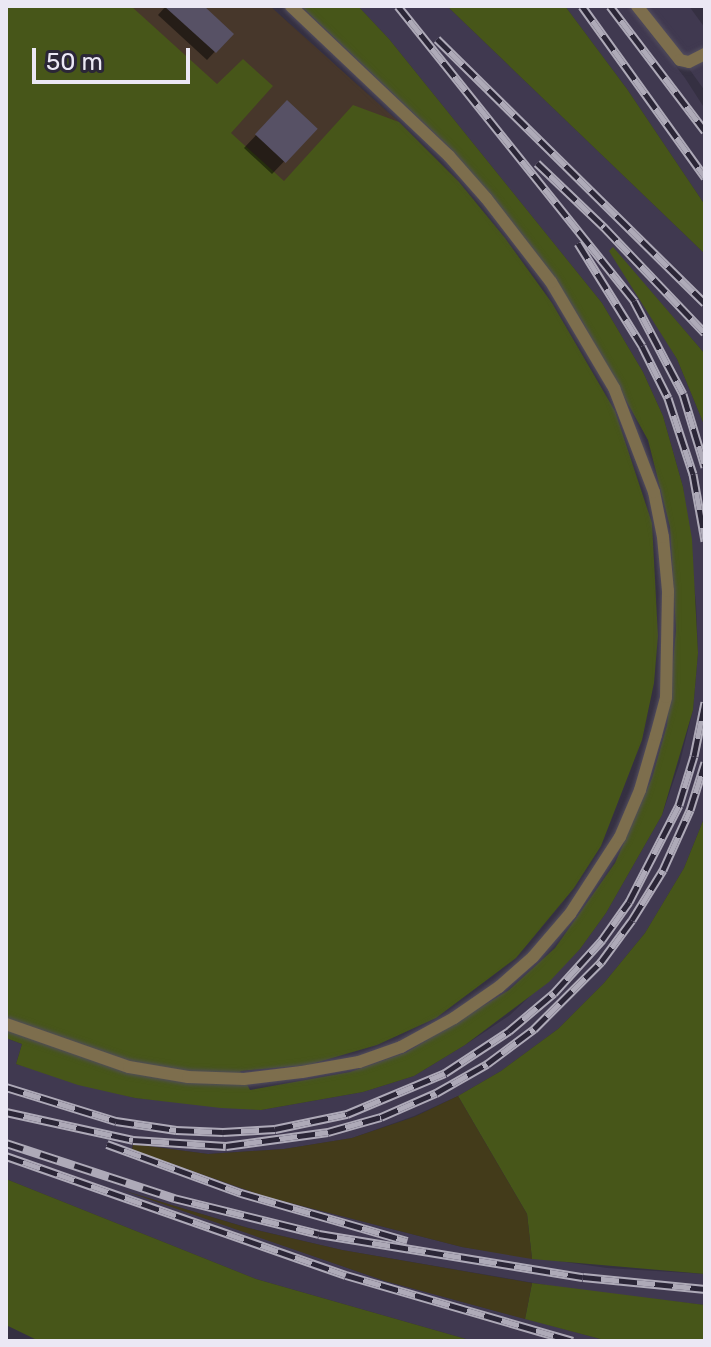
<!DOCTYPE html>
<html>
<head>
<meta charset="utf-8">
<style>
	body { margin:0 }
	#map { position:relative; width:711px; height:1347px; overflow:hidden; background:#353042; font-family:Rubik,sans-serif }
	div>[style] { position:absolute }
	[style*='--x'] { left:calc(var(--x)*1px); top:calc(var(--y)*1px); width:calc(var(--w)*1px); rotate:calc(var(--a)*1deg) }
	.industrial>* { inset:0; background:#47372b }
	.built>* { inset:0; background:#403950 }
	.green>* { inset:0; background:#475619 }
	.sand>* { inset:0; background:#433b1a }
	.shadow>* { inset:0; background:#0007 }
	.building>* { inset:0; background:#575165; transform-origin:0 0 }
	.roads { filter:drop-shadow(0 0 2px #524d5e) drop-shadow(0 0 2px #524d5e) }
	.lane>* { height:12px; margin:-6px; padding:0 6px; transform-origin:6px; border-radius:6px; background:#7d6e4d }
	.rail>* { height:9px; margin-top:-4.5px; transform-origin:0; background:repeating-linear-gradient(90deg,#2b2637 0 18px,#aeaab8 0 36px); box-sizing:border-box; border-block:2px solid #aeaab8 }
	span { translate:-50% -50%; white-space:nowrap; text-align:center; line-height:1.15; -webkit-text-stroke:7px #2b2637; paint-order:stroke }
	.frame { position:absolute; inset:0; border:8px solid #ebe8f4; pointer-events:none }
	.scale { position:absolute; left:32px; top:48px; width:158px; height:36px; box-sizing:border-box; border:4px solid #ebe8f4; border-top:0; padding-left:10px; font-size:24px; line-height:28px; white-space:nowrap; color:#ebe8f4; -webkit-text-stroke:6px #2b2637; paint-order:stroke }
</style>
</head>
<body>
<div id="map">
	<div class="industrial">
		<i style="clip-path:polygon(119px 6px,270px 6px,399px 122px,459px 182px,293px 217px)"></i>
	</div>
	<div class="built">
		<i style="clip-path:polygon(358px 6px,447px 6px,705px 254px,705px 354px,613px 248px,677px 359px,705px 427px,705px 816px,684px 868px,645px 933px,604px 983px,558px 1029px,501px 1071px,458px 1096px,414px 1116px,352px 1138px,284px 1149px,208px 1154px,133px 1144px,132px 1149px,267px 1197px,462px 1247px,607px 1268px,705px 1274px,705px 1305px,575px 1290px,342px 1250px,249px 1228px,144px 1197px,385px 1281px,608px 1341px,473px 1341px,256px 1279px,6px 1179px,6px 1038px,22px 1044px,16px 1064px,135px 1098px,261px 1110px,363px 1092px,414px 1076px,465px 1045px,510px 1015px,580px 949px,606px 913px,662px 815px,680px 762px,693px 710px,698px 653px,696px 603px,683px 487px,663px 416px,643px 372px,602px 303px,389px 39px)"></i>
		<i style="clip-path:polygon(565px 6px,629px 6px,685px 78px,705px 109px,705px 205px,627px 89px)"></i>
		<i style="clip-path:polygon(644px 6px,689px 6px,705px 28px,705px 91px)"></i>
	</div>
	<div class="green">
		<i style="clip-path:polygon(6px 6px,131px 6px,217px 84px,243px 59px,273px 86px,231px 133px,284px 181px,353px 105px,399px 122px,459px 182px,505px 238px,552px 303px,615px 411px,652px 523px,658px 636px,654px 683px,642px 740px,601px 846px,574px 888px,516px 958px,436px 1018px,377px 1045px,308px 1065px,240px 1071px,250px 1090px,350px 1072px,407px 1052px,509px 990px,555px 948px,615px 863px,652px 778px,667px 725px,676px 630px,670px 527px,648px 440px,582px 321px,541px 260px,450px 148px,301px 6px,358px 6px,389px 39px,602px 303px,643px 372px,663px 416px,683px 487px,692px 539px,698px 653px,693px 710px,662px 815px,606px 913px,580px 949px,549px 982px,465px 1045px,414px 1076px,363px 1092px,261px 1110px,221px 1108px,135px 1098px,78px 1085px,16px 1064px,22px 1044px,6px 1038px)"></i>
		<i style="clip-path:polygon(447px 6px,565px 6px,627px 89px,705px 205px,705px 254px)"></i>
		<i style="clip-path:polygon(613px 247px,705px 354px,705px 427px,677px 359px,609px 251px)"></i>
		<i style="clip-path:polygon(705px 816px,705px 1274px,532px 1259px,527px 1214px,458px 1096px,501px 1071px,558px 1029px,604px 983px,645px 933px,684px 868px)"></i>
		<i style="clip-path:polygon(6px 1179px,256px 1279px,473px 1341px,39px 1341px,6px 1325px)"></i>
		<i style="clip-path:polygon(532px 1283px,705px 1305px,705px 1341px,608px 1341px,525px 1319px)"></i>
	</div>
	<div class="sand">
		<i style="clip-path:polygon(458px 1096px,527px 1214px,532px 1259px,462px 1247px,267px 1197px,132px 1150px,133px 1144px,208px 1154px,284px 1149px,352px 1138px,414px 1117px)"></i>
		<i style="clip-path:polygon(122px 1190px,248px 1228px,342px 1250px,532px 1283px,525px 1319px,385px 1281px)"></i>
	</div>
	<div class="shadow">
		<i style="clip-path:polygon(166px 6px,201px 6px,231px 34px,207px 60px,158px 15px)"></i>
		<i style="clip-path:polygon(275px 115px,315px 129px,272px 174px,244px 148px)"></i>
	</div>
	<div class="building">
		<i style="clip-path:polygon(164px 6px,204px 6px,234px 34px,216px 53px)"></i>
		<i style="left:287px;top:100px;width:42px;height:47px;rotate:43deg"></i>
	</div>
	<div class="roads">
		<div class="lane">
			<i style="--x:637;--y:6;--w:69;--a:51.5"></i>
			<i style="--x:680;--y:60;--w:9;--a:13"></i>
			<i style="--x:689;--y:62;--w:18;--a:-27"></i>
			<i style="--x:6;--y:1024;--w:130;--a:19.3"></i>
			<i style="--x:129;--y:1067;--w:60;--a:9.6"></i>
			<i style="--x:188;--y:1077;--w:56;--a:2"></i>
			<i style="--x:244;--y:1079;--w:58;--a:-6.9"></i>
			<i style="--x:302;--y:1072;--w:58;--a:-10"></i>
			<i style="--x:359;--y:1062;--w:45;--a:-19.7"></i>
			<i style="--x:401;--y:1047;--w:60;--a:-28.7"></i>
			<i style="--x:454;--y:1018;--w:55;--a:-34.6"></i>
			<i style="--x:499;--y:987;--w:45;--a:-41.4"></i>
			<i style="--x:533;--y:957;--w:57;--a:-49.3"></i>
			<i style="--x:570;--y:914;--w:92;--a:-57"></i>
			<i style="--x:620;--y:837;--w:51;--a:-66.9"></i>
			<i style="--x:640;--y:790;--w:57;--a:-73.8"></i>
			<i style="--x:656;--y:735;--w:39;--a:-75"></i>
			<i style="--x:666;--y:697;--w:106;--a:-88.9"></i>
			<i style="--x:668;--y:591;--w:54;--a:-95.3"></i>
			<i style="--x:663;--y:537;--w:46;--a:-101.3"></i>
			<i style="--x:654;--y:492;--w:111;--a:-111"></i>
			<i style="--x:614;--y:388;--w:123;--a:-120.7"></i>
			<i style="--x:551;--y:282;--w:106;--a:-127.7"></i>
			<i style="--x:486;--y:198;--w:56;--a:-131.4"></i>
			<i style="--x:449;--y:156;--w:218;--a:-136.5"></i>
		</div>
	</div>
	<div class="rail">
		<i style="--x:398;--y:6;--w:378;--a:51.3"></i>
		<i style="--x:634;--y:301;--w:105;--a:62.2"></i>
		<i style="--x:683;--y:394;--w:76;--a:73.2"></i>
		<i style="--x:582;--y:6;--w:211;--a:54.3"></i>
		<i style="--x:610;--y:6;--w:157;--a:52.8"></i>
		<i style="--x:437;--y:39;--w:376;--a:44.6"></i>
		<i style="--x:537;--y:163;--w:93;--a:43.7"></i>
		<i style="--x:604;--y:227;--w:146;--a:46.4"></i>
		<i style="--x:578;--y:243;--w:121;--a:58.1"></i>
		<i style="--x:642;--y:346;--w:58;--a:63.4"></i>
		<i style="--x:668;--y:398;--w:80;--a:71.8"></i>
		<i style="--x:693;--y:474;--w:68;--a:79.8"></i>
		<i style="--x:6;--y:1087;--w:115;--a:17.2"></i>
		<i style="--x:116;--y:1121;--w:61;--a:8.5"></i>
		<i style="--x:176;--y:1130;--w:47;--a:2.4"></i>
		<i style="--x:223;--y:1132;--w:52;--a:-3.3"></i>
		<i style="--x:275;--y:1129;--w:74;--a:-11.8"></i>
		<i style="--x:347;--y:1114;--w:106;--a:-22.7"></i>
		<i style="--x:445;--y:1073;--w:77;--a:-33.3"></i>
		<i style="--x:509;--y:1031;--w:59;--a:-40.2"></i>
		<i style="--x:554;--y:993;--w:72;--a:-47.8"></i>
		<i style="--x:602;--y:940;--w:47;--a:-54.6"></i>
		<i style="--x:629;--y:902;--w:109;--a:-62.7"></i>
		<i style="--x:679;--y:805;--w:51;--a:-73"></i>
		<i style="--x:694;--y:756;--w:55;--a:-78.5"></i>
		<i style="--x:6;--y:1112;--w:130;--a:12.4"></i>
		<i style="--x:133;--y:1140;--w:93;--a:3.7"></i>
		<i style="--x:226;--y:1146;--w:103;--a:-7.8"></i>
		<i style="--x:328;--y:1132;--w:55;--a:-15.8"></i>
		<i style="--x:381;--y:1117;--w:60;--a:-23.6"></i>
		<i style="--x:436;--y:1093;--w:59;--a:-29.6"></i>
		<i style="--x:487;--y:1064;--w:59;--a:-36.7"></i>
		<i style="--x:534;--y:1029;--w:95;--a:-45"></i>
		<i style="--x:601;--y:962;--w:52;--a:-53.6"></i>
		<i style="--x:632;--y:920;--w:59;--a:-58.2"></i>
		<i style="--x:663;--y:870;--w:66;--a:-65.8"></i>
		<i style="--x:690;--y:810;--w:50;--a:-72.6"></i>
		<i style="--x:6;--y:1143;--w:177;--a:18.1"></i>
		<i style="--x:174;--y:1198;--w:149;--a:13.9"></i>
		<i style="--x:319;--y:1234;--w:267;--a:9.3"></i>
		<i style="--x:583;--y:1277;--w:123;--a:5.6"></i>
		<i style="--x:107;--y:1144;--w:143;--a:20.1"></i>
		<i style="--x:241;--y:1193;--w:173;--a:16.1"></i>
		<i style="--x:6;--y:1156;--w:360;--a:19.3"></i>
		<i style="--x:346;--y:1275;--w:236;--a:16.2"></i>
	</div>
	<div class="frame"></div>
	<div class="scale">50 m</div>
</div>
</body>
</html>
